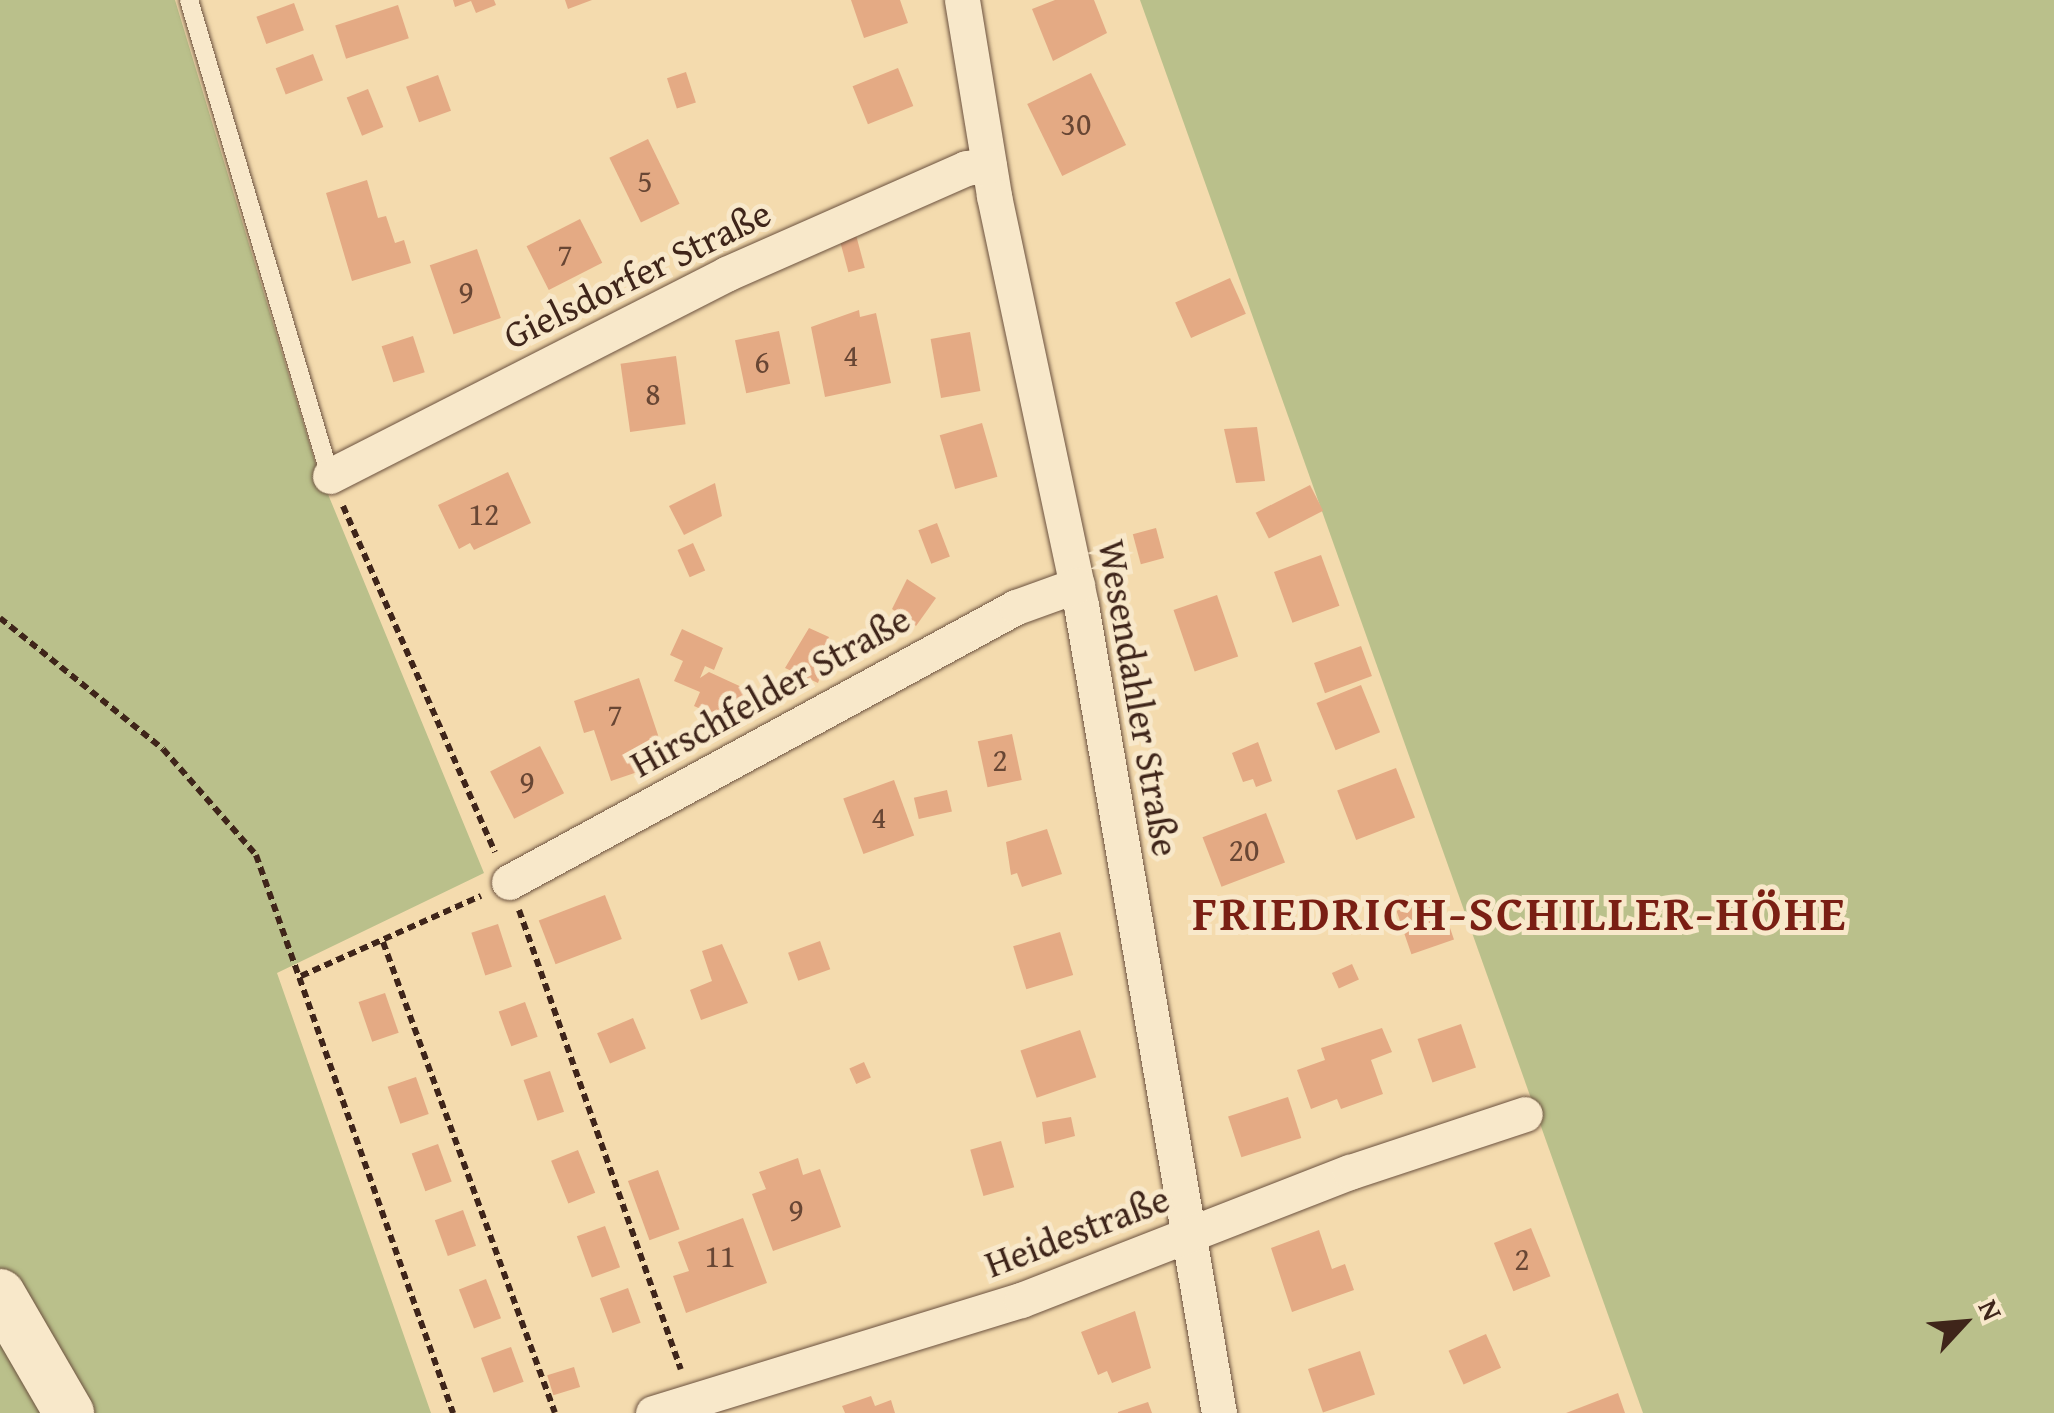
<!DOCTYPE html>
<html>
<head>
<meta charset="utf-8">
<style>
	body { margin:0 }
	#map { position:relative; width:2054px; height:1413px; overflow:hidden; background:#f4dbae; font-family:"Gentium Book Plus",serif }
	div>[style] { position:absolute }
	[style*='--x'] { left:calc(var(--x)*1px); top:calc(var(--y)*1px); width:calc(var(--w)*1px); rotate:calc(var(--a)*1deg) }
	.green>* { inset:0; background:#bac08b }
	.building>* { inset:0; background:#e4aa84; transform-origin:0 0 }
	.path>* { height:6px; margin-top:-3px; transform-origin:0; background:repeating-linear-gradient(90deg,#3f251a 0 8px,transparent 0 13px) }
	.roads { filter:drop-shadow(0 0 2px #6c523f) drop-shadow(0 0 2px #6c523f) }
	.lane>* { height:18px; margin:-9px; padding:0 9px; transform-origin:9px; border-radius:9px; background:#f8e8ca }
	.street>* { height:35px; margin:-17.5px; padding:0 17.5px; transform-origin:17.5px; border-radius:17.5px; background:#f8e8ca }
	.secondary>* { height:50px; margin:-25px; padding:0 25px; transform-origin:25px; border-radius:25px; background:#f8e8ca }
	span { translate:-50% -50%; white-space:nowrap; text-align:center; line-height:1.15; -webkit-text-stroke:10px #f8e8ca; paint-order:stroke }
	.number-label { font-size:32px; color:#684634 }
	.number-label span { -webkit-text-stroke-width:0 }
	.street-label { font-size:38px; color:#3f251a }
	.district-label { font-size:48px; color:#7a1f14; font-weight:700; letter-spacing:2.5px }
	.north { position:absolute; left:1914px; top:1273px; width:100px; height:100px; -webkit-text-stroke:8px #f8e8ca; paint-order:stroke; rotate:64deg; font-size:28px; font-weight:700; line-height:40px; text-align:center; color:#3f251a }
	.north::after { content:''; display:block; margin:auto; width:35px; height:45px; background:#3f251a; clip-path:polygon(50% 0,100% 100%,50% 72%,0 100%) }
</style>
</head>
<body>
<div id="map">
	<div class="green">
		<i style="clip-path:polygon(0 0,175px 0,316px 465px,484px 873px,277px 973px,431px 1413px,0 1413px)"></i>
		<i style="clip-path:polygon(1140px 0,2054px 0,2054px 1413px,1643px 1413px)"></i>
	</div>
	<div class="building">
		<i style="clip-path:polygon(453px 0,494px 0,496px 5px,476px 13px,471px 1px,455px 7px)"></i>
		<i style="clip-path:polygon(565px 0,592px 0,568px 9px)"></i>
		<i style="clip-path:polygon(851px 0,900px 0,908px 23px,864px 38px)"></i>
		<i style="clip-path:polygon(1055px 0,1094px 0,1107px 33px,1053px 61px,1032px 9px)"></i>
		<i style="left:294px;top:3px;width:29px;height:40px;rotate:70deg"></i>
		<i style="left:398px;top:5px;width:35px;height:66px;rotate:72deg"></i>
		<i style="left:313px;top:54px;width:28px;height:40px;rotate:69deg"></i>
		<i style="left:898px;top:68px;width:41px;height:49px;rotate:68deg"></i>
		<i style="left:686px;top:72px;width:32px;height:20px;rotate:72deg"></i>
		<i style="left:1091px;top:73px;width:80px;height:71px;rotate:64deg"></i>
		<i style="left:438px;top:75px;width:38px;height:34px;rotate:70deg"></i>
		<i style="left:368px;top:89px;width:41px;height:23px;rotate:68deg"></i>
		<i style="left:648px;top:139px;width:72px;height:43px;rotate:64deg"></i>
		<i style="clip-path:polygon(367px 180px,378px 218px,386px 216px,395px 243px,404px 240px,411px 263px,352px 281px,326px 193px)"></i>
		<i style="left:580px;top:219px;width:49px;height:60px;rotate:63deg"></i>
		<i style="left:856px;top:235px;width:34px;height:17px;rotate:75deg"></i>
		<i style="left:477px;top:249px;width:73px;height:50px;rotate:71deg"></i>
		<i style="left:1230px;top:278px;width:39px;height:60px;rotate:66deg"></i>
		<i style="clip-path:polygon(859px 310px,860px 317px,876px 313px,891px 383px,825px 397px,811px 327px)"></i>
		<i style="left:779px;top:331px;width:54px;height:45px;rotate:78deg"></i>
		<i style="left:970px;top:332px;width:60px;height:40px;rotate:80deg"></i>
		<i style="left:413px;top:336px;width:38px;height:33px;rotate:72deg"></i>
		<i style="left:676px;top:356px;width:69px;height:56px;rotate:82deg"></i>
		<i style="left:982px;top:423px;width:56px;height:44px;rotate:74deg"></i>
		<i style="clip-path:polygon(1257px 427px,1265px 481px,1236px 483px,1224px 429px)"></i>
		<i style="clip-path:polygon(508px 472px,531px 523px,474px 550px,470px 543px,459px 549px,438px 505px)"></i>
		<i style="clip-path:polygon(715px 483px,722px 516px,684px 535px,669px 506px)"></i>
		<i style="left:1310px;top:485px;width:29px;height:61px;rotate:63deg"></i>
		<i style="left:937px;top:523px;width:36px;height:20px;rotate:69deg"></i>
		<i style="left:1156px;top:528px;width:31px;height:24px;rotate:75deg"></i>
		<i style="left:693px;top:543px;width:30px;height:17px;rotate:66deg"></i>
		<i style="left:1321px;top:555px;width:54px;height:50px;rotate:70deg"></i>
		<i style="clip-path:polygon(907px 579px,936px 598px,916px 626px,892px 609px)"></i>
		<i style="left:1217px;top:595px;width:65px;height:46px;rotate:71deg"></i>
		<i style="clip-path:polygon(809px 628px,829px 637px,818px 660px,825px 663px,818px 683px,785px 668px)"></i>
		<i style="clip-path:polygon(682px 629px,723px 648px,714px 670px,705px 666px,700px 678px,709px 672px,746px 689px,732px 723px,694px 706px,700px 692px,674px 681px,683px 661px,670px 655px)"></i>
		<i style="left:1361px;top:646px;width:32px;height:50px;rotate:70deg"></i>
		<i style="clip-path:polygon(639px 678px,667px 762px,611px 781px,594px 730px,584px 733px,574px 701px)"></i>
		<i style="left:1361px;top:685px;width:51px;height:48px;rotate:68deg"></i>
		<i style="left:1012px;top:734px;width:47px;height:35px;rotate:78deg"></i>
		<i style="clip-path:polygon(1258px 742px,1272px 781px,1256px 787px,1253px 779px,1243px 782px,1232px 753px)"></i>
		<i style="left:540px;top:746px;width:53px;height:56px;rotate:63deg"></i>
		<i style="left:1396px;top:768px;width:53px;height:63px;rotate:69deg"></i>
		<i style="left:894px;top:780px;width:59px;height:54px;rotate:70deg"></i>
		<i style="left:947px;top:790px;width:22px;height:34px;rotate:77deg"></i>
		<i style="left:1266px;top:813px;width:53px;height:68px;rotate:69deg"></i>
		<i style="clip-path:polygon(1047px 829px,1062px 874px,1022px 887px,1017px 873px,1011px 875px,1006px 842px)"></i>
		<i style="left:605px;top:895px;width:47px;height:71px;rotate:69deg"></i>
		<i style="left:1439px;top:896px;width:46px;height:45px;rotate:71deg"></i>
		<i style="left:498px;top:924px;width:45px;height:28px;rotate:72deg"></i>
		<i style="left:1060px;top:932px;width:45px;height:49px;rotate:73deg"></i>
		<i style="left:820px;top:941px;width:30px;height:34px;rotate:70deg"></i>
		<i style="clip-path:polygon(722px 944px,748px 1003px,701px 1020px,690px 990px,712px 981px,702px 951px)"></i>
		<i style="left:1352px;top:964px;width:17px;height:22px;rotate:66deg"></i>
		<i style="left:385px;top:993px;width:42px;height:28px;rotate:71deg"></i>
		<i style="left:525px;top:1002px;width:37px;height:28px;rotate:70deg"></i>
		<i style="left:633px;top:1018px;width:33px;height:39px;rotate:67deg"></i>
		<i style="left:1461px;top:1024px;width:46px;height:46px;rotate:71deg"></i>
		<i style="clip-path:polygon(1382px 1028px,1392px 1052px,1371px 1060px,1383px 1094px,1341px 1109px,1337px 1099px,1311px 1109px,1297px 1070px,1325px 1060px,1321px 1048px)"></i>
		<i style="left:1080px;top:1030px;width:50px;height:63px;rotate:71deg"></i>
		<i style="left:864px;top:1062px;width:17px;height:16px;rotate:66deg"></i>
		<i style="left:550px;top:1071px;width:43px;height:28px;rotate:71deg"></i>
		<i style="left:416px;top:1077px;width:39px;height:30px;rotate:71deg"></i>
		<i style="left:1288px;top:1097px;width:43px;height:63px;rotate:72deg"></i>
		<i style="clip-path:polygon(1071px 1117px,1075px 1136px,1045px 1144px,1042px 1122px)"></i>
		<i style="left:1001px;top:1141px;width:48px;height:32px;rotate:74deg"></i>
		<i style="left:438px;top:1144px;width:40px;height:28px;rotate:70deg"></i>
		<i style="left:578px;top:1150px;width:46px;height:29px;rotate:68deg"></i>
		<i style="clip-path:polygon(798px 1158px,803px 1175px,820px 1169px,841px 1227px,773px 1251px,752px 1194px,766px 1189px,759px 1172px)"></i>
		<i style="left:658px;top:1170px;width:63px;height:32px;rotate:70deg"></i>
		<i style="left:463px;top:1210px;width:38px;height:30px;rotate:70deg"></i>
		<i style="clip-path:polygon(743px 1218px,767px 1283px,686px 1313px,673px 1276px,689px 1271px,678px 1242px)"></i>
		<i style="left:605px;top:1226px;width:44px;height:30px;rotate:70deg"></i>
		<i style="left:1531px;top:1228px;width:52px;height:40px;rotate:68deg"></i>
		<i style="clip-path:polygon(1319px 1230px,1332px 1269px,1345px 1264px,1354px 1290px,1292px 1312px,1271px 1248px)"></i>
		<i style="left:486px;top:1279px;width:42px;height:29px;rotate:69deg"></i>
		<i style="left:628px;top:1288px;width:37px;height:30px;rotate:70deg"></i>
		<i style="clip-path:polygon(1135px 1311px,1151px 1368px,1112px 1383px,1107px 1371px,1098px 1375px,1081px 1332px)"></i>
		<i style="left:1486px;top:1334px;width:37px;height:41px;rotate:66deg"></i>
		<i style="left:511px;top:1347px;width:37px;height:32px;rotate:70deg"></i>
		<i style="left:1360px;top:1351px;width:46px;height:55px;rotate:71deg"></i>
		<i style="left:574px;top:1367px;width:21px;height:28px;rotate:73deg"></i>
		<i style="clip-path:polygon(1618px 1393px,1625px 1413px,1566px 1413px)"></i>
		<i style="clip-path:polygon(871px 1396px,875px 1406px,891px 1400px,895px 1413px,845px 1413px,842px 1406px)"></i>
		<i style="clip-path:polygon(1148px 1402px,1152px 1413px,1118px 1413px,1118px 1412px)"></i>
	</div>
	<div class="path">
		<i style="--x:343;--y:506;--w:378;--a:66.3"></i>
		<i style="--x:0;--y:618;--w:209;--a:38.8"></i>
		<i style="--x:163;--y:749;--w:141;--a:48.7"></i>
		<i style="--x:256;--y:855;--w:592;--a:70.55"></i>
		<i style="--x:519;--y:910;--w:487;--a:70.6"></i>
		<i style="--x:383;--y:942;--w:501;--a:69.94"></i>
		<i style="--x:301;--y:976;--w:197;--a:-24"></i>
	</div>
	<div class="roads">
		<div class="lane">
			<i style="--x:189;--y:0;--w:496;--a:73.5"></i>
		</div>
		<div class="street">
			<i style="--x:962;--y:0;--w:199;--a:80.7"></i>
			<i style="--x:994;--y:196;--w:418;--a:78"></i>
			<i style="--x:1081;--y:605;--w:820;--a:80.31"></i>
			<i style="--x:330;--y:476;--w:445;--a:-27"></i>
			<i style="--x:726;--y:274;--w:262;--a:-23.8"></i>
			<i style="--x:966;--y:168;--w:23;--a:-7"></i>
			<i style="--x:509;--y:882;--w:577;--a:-28.48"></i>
			<i style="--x:1016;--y:607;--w:65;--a:-19.8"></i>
			<i style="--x:653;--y:1413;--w:385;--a:-17.1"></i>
			<i style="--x:1021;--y:1300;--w:353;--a:-21.3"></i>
			<i style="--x:1350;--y:1172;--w:184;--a:-18.3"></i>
		</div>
		<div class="secondary">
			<i style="--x:0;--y:1294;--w:138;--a:59.9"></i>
		</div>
	</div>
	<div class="number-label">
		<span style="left:1076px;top:124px">30</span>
		<span style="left:645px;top:181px">5</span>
		<span style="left:565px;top:255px">7</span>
		<span style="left:466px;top:292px">9</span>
		<span style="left:851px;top:355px">4</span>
		<span style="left:762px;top:362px">6</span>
		<span style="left:653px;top:394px">8</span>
		<span style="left:484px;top:514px">12</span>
		<span style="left:615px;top:715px">7</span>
		<span style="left:1000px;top:760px">2</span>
		<span style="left:527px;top:782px">9</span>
		<span style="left:879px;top:817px">4</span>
		<span style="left:1244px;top:850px">20</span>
		<span style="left:796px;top:1210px">9</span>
		<span style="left:720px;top:1256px">11</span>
		<span style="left:1522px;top:1259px">2</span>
	</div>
	<div class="street-label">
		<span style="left:637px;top:274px;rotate:-26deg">Gielsdorfer Straße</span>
		<span style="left:770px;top:691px;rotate:-29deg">Hirschfelder Straße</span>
		<span style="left:1139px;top:698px;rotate:80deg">Wesendahler Straße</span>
		<span style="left:1077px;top:1231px;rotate:-21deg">Heidestraße</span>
	</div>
	<div class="district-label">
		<span style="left:1520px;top:913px">FRIEDRICH-SCHILLER-HÖHE</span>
	</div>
	<div class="north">N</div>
</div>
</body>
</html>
